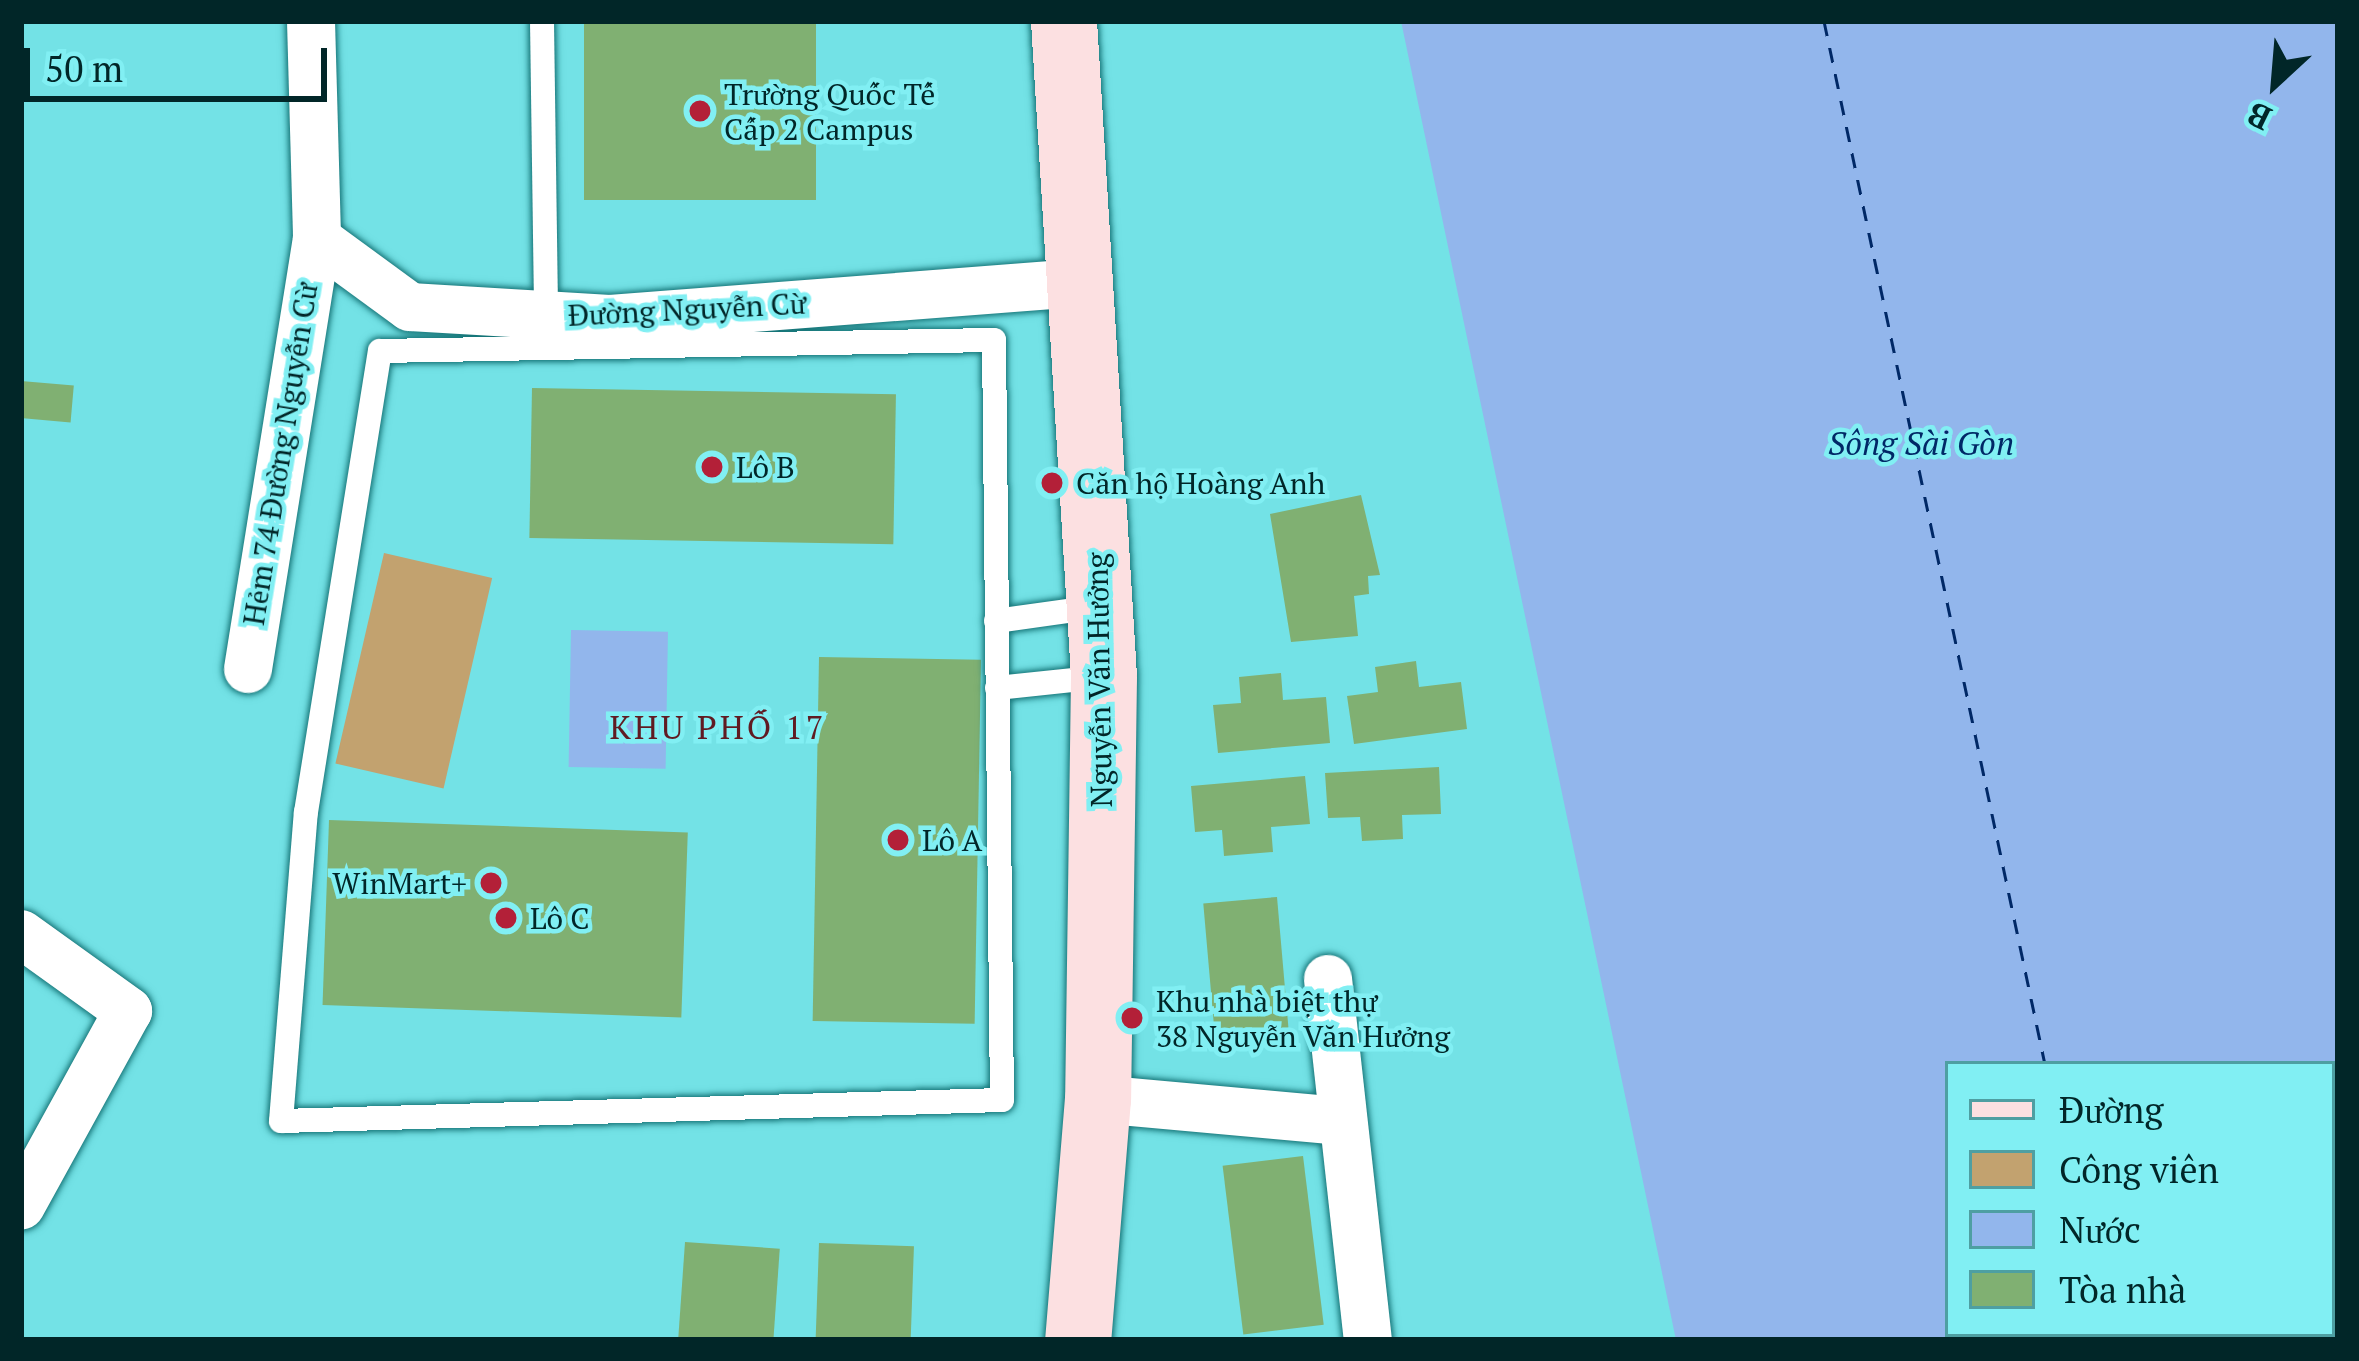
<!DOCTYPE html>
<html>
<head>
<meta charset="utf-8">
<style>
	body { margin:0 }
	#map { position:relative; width:2359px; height:1361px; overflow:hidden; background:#73e2e6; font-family:"PT Serif",serif }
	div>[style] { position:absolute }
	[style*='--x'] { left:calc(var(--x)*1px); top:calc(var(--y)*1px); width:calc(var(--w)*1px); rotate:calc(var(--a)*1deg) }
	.green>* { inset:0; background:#c2a26f; transform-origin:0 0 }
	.water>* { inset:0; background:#92b6ec; transform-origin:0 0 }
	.ferry>* { height:3px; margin-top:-1.5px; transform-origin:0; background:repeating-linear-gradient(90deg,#002866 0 15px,transparent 0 27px) }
	.building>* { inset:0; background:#80b072; transform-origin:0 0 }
	.roads { filter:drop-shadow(0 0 3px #157477) drop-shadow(0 0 3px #157477) }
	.service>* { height:24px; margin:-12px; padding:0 12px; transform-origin:12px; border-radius:12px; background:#fff }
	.minor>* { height:48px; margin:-24px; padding:0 24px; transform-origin:24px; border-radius:24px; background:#fff }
	.secondary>* { height:66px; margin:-33px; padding:0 33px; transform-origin:33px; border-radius:33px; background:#fce0e1 }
	.dots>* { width:33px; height:33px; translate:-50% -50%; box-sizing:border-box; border:6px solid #81eff3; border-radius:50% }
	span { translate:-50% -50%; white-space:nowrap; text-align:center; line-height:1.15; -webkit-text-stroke:9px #81eff3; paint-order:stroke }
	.poi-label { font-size:30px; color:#012628 }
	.left { translate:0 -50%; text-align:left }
	.right { translate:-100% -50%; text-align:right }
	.street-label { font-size:30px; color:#012628 }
	.water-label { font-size:33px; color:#002866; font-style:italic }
	.neighbourhood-label { font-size:33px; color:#601b22; letter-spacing:3px }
	.frame { position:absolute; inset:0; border:24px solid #012628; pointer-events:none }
	.legend { position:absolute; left:1945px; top:1061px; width:390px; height:276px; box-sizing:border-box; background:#81eff3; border:3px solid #4e9fa2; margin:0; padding:15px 21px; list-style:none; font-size:36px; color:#012628 }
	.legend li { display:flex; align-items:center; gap:24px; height:60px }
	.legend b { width:60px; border:3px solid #4e9fa2 }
	.north { position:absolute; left:2215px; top:24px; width:120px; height:120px; -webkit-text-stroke:9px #81eff3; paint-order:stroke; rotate:206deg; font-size:33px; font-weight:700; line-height:48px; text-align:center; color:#012628 }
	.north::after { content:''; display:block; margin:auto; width:42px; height:54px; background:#012628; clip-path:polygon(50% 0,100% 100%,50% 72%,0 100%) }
	.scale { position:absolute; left:24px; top:48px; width:303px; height:54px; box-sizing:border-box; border:6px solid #012628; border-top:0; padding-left:15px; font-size:36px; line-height:42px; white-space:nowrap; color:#012628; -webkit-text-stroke:9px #81eff3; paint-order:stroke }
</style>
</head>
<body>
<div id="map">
	<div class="green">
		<i style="left:384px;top:553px;width:111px;height:216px;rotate:13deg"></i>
	</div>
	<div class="water">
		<i style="clip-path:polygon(evenodd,1401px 21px,2338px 21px,2338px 1340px,1676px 1340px,1401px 21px,1948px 1064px,2332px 1064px,2332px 1334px,1948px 1334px,1948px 1064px)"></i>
		<i style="left:571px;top:630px;width:97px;height:137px;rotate:1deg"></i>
	</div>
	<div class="ferry">
		<i style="--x:1824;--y:21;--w:1066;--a:78.04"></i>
		<i style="--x:2102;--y:1334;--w:6;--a:81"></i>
	</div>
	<div class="building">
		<i style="left:584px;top:21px;width:232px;height:179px"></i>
		<i style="left:21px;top:381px;width:53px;height:37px;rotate:5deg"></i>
		<i style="left:532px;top:388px;width:364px;height:150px;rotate:1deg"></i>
		<i style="clip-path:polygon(1361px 495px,1380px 575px,1368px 576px,1369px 594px,1354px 596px,1358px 636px,1291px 642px,1270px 514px)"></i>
		<i style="left:819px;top:657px;width:162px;height:364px;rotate:1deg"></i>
		<i style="clip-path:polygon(1416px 661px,1419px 687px,1461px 682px,1467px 729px,1354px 744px,1347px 696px,1378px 692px,1375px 667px)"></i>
		<i style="clip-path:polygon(1281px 673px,1283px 700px,1326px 697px,1330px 743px,1218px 753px,1213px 705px,1241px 703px,1239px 677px)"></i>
		<i style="clip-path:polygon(1439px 767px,1441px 814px,1402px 815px,1403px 839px,1362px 841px,1360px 817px,1328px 818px,1325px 773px)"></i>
		<i style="clip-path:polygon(1305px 776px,1310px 824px,1271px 827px,1273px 852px,1224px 856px,1222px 830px,1195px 832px,1191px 786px)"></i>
		<i style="left:329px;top:820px;width:359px;height:185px;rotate:2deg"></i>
		<i style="left:1277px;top:897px;width:138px;height:74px;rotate:85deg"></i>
		<i style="left:1303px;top:1156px;width:170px;height:81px;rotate:83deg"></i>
		<i style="left:685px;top:1242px;width:95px;height:98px;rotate:4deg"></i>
		<i style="left:819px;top:1243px;width:95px;height:97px;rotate:2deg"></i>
	</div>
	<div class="roads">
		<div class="service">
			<i style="--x:542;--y:21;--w:294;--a:89.2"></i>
			<i style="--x:994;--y:340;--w:760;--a:89.4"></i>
			<i style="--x:1002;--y:1100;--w:721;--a:178.33"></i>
			<i style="--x:281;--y:1121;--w:310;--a:-85.4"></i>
			<i style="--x:306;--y:812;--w:467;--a:-80.9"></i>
			<i style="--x:380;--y:351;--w:614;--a:-1.03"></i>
			<i style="--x:996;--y:621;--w:100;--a:-8"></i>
			<i style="--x:997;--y:688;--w:106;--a:-6"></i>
		</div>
		<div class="minor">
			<i style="--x:311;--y:21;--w:218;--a:88.4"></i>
			<i style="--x:317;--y:239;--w:115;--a:36.2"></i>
			<i style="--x:410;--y:307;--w:200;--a:3.4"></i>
			<i style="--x:610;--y:319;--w:472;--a:-4.4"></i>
			<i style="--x:248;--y:669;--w:436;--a:-80.9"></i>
			<i style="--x:21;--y:934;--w:132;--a:35.7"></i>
			<i style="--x:128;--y:1011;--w:222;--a:118.8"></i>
			<i style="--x:1328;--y:979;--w:363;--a:83.7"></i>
			<i style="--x:1098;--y:1099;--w:243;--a:5.2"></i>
		</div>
		<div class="secondary">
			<i style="--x:1064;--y:21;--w:657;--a:86.51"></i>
			<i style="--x:1104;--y:677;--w:422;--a:90.8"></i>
			<i style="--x:1098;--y:1099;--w:242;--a:94.7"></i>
		</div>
	</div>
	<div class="dots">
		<i style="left:700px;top:111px;background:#b32038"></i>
		<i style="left:712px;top:467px;background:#b32038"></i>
		<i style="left:1052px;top:483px;background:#b32038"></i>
		<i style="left:898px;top:840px;background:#b32038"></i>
		<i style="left:491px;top:883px;background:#b32038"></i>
		<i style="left:506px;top:918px;background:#b32038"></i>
		<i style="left:1132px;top:1018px;background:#b32038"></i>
	</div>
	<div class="poi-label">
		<span class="left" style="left:724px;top:111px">Trường Quốc Tế<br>Cấp 2 Campus</span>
		<span class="left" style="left:736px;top:467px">Lô B</span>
		<span class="left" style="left:1076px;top:483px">Căn hộ Hoàng Anh</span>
		<span class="left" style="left:922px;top:840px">Lô A</span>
		<span class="right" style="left:467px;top:883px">WinMart+</span>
		<span class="left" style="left:530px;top:918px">Lô C</span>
		<span class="left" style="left:1156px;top:1018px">Khu nhà biệt thự<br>38 Nguyễn Văn Hưởng</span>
	</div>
	<div class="street-label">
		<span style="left:687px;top:309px;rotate:-3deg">Đường Nguyễn Cừ</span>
		<span style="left:280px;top:454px;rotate:-81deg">Hẻm 74 Đường Nguyễn Cừ</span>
		<span style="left:1099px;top:680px;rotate:-91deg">Nguyễn Văn Hưởng</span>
	</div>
	<div class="water-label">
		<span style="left:1921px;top:443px">Sông Sài Gòn</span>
	</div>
	<div class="neighbourhood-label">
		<span style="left:718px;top:727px">KHU PHỐ 17</span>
	</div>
	<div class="frame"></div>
	<ul class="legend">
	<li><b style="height:15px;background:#fce0e1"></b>Đường</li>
	<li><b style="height:33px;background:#c2a26f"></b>Công viên</li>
	<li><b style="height:33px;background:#92b6ec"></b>Nước</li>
	<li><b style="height:33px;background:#80b072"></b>Tòa nhà</li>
	</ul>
	<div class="north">B</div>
	<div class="scale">50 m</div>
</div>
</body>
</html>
